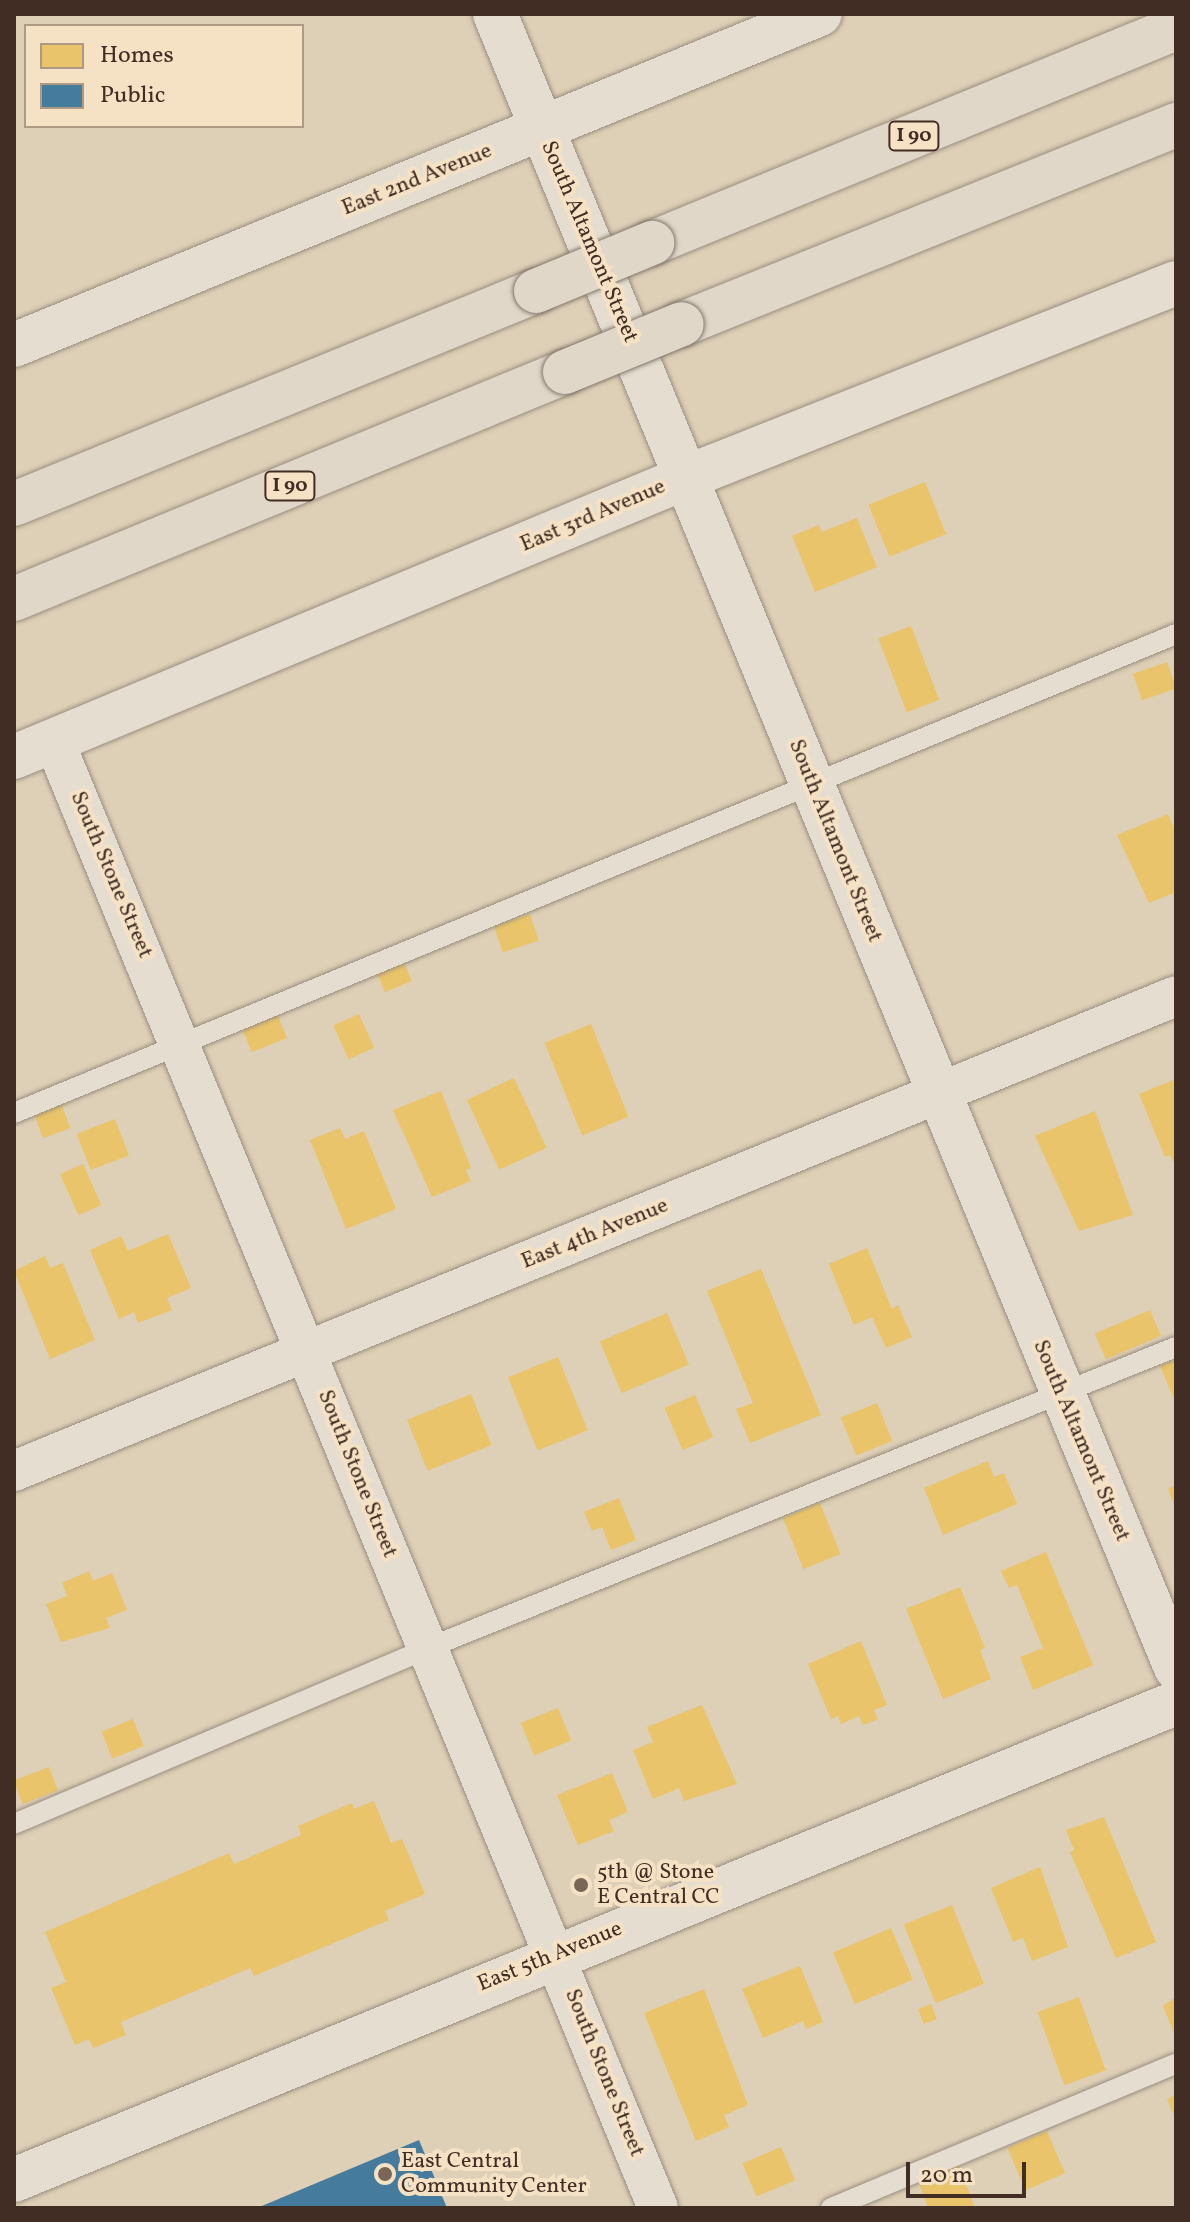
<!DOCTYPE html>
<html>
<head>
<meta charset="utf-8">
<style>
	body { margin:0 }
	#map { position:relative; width:1190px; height:2222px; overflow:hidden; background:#decfb7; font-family:Vollkorn,serif }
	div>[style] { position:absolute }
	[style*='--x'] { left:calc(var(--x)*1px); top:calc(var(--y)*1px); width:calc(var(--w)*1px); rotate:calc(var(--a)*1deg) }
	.homes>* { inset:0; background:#e9c46a; transform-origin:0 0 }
	.public>* { inset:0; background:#457b9d }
	.roads { filter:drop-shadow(0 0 2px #998e7f) drop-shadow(0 0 2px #998e7f) }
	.service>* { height:20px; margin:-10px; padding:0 10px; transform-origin:10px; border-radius:10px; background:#e4ddd0 }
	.minor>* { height:40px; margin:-20px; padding:0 20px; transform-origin:20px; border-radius:20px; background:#e4ddd0 }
	.tertiary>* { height:44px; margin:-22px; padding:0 22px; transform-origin:22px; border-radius:22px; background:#e4ddd0 }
	.secondary>* { height:44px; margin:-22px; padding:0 22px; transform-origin:22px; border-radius:22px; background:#e4ddd0 }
	.motorway>* { height:44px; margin:-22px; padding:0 22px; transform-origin:22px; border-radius:22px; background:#e0d7c9 }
	.bridges { filter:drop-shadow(0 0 2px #83786c) drop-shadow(0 0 2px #83786c) }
	.motorway-bridge>* { height:44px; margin:-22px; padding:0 22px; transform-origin:22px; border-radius:22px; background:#e0d7c9 }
	.dots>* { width:22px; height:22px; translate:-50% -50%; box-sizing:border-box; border:4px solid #f5e2c5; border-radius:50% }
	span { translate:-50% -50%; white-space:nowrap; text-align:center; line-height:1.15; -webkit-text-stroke:8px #f5e2c5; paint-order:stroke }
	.shield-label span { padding:2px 6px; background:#f5e2c5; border:2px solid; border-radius:6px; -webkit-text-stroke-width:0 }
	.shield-label { font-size:20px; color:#422d24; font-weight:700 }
	.street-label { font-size:22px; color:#422d24 }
	.poi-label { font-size:22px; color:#422d24 }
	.left { translate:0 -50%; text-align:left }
	.frame { position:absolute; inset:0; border:16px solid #422d24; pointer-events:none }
	.legend { position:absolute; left:24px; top:24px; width:280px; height:104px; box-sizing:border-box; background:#f5e2c5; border:2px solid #ad9a85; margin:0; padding:10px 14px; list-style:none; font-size:24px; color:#422d24 }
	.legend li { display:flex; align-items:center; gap:16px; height:40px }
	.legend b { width:40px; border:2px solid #ad9a85 }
	.scale { position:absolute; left:906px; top:2162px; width:120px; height:36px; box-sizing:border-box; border:4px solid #422d24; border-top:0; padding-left:10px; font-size:24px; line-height:28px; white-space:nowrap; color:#422d24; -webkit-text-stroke:6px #f5e2c5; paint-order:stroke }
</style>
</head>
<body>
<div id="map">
	<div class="homes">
		<i style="left:925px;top:482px;width:56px;height:61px;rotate:68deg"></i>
		<i style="clip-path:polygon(857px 518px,877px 567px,815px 592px,792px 536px,819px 525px,822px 532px)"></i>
		<i style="left:911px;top:626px;width:79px;height:35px;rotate:69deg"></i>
		<i style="left:1167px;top:662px;width:28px;height:36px;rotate:71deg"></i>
		<i style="clip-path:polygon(1168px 814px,1176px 833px,1176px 892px,1149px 903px,1117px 835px)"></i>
		<i style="left:530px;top:914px;width:28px;height:38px;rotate:72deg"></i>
		<i style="left:402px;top:958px;width:25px;height:29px;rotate:67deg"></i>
		<i style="left:276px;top:1011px;width:29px;height:38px;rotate:68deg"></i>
		<i style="left:359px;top:1014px;width:37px;height:28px;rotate:66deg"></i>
		<i style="left:591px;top:1024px;width:100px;height:50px;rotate:68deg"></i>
		<i style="left:514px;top:1078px;width:77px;height:52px;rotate:65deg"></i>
		<i style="clip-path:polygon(1176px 1079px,1176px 1163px,1174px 1164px,1170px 1155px,1165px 1157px,1139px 1094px)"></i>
		<i style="clip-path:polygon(441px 1091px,471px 1168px,466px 1170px,471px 1181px,432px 1197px,393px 1110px)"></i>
		<i style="left:61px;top:1103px;width:27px;height:29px;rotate:70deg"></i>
		<i style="clip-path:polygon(1095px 1111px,1133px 1215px,1079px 1231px,1035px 1136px)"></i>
		<i style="left:115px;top:1119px;width:39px;height:41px;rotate:69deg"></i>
		<i style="clip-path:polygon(340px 1128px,345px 1139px,364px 1131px,396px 1209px,346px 1229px,310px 1140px)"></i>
		<i style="left:83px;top:1164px;width:45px;height:25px;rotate:66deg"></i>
		<i style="clip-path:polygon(168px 1234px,191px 1288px,167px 1298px,172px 1310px,138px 1323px,134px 1312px,119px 1319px,90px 1250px,121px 1236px,128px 1251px)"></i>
		<i style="clip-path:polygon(867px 1248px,892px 1309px,898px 1305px,912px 1337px,886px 1348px,872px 1317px,854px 1325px,829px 1264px)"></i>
		<i style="clip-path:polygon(45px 1256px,50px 1268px,63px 1263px,95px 1340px,50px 1359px,14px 1271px)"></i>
		<i style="clip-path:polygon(761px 1269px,821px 1415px,750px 1443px,736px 1409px,753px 1403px,707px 1291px)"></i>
		<i style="left:1150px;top:1310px;width:28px;height:60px;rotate:67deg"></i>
		<i style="left:667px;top:1313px;width:56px;height:73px;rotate:67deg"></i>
		<i style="left:558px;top:1357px;width:79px;height:54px;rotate:68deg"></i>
		<i style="clip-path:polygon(1176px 1360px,1176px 1404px,1160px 1366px)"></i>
		<i style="left:471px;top:1394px;width:55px;height:69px;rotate:68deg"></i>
		<i style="left:695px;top:1395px;width:46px;height:33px;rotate:67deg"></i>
		<i style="left:877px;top:1403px;width:41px;height:39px;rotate:68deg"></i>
		<i style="clip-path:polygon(988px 1461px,994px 1477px,1004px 1473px,1017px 1504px,943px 1535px,924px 1488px)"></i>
		<i style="clip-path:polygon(1176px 1485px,1176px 1509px,1168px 1489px)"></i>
		<i style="clip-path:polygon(619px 1498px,636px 1540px,611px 1550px,602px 1527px,592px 1531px,584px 1512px)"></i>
		<i style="left:820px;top:1503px;width:55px;height:40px;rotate:68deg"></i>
		<i style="clip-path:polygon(1046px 1552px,1093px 1665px,1033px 1690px,1020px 1657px,1043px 1648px,1017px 1585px,1009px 1588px,1001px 1571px)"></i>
		<i style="clip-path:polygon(89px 1571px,93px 1581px,112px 1573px,127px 1610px,106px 1618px,110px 1628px,61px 1642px,46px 1604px,67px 1596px,62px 1583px)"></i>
		<i style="clip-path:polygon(960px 1587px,985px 1648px,980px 1650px,991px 1679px,943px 1699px,906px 1609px)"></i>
		<i style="clip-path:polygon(861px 1641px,887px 1705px,874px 1710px,878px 1719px,863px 1725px,859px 1716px,841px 1724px,838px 1716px,831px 1719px,808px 1664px)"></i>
		<i style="clip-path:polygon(702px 1705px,737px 1784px,684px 1801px,679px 1788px,653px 1799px,633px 1750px,653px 1742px,647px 1727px)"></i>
		<i style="left:558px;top:1708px;width:35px;height:40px;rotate:68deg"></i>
		<i style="left:133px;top:1719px;width:29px;height:34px;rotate:68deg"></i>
		<i style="left:49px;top:1767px;width:25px;height:38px;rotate:69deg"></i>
		<i style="clip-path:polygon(612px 1773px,628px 1812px,609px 1820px,614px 1831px,578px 1845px,557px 1795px)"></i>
		<i style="clip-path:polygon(374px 1801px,391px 1843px,402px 1839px,425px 1894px,385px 1911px,389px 1920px,254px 1976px,250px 1968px,121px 2022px,126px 2035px,93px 2048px,89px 2039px,75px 2045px,51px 1988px,66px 1982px,45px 1932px,229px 1853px,234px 1864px,301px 1835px,298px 1826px,352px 1803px,354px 1809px)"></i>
		<i style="clip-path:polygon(1104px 1817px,1156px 1942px,1116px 1958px,1070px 1852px,1074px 1850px,1066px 1830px)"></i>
		<i style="clip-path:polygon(1040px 1867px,1068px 1947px,1032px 1961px,1023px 1938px,1013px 1942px,991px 1888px)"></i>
		<i style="left:952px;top:1905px;width:85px;height:52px;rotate:68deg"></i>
		<i style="left:891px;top:1928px;width:56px;height:63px;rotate:67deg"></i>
		<i style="clip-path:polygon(800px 1966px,823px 2022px,806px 2029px,803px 2021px,763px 2038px,742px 1989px)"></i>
		<i style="clip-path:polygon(704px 1989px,748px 2105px,724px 2115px,729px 2127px,696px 2141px,644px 2013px)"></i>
		<i style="left:1079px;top:1997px;width:78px;height:44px;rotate:70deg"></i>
		<i style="clip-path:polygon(1176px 1997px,1176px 2038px,1163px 2006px)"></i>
		<i style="left:931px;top:2004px;width:16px;height:14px;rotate:68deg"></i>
		<i style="clip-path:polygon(1176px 2095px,1176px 2120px,1167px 2099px)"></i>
		<i style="left:1047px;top:2131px;width:46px;height:43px;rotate:67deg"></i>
		<i style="left:781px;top:2147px;width:36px;height:42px;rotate:67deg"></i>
		<i style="clip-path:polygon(958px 2163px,975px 2208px,928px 2208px,917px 2178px)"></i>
	</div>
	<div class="public">
		<i style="clip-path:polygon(419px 2140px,447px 2208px,257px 2208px)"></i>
	</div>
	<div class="roads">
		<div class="service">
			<i style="--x:14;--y:1113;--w:1257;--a:-22.4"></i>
			<i style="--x:14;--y:1824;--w:450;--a:-23"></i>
			<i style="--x:428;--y:1648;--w:806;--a:-21.92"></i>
			<i style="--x:831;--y:2208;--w:374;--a:-22.7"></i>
		</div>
		<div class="minor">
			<i style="--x:54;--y:741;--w:1586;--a:67.62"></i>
			<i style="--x:14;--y:1471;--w:1255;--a:-22.23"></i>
		</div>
		<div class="tertiary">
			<i style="--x:495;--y:14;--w:1789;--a:67.62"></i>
			<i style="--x:14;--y:345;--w:871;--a:-22.33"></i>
			<i style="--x:14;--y:2180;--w:1256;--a:-22.32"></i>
		</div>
		<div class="secondary">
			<i style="--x:14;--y:757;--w:729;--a:-22.59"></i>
			<i style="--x:687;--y:477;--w:526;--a:-21.64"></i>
		</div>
		<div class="motorway">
			<i style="--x:652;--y:243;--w:566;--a:-22.31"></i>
			<i style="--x:682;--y:324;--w:533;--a:-21.94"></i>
			<i style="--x:14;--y:504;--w:564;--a:-22.2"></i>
			<i style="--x:14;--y:599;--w:596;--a:-22.39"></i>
		</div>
	</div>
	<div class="bridges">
		<div class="motorway-bridge">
			<i style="--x:536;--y:291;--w:126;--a:-22.5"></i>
			<i style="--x:565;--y:372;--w:126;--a:-22.3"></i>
		</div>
	</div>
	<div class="dots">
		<i style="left:581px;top:1885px;background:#796657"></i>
		<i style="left:385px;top:2174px;background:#796657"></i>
	</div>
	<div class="shield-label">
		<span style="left:914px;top:136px">I 90</span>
		<span style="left:290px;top:486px">I 90</span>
	</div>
	<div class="street-label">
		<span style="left:417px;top:180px;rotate:-22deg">East 2nd Avenue</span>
		<span style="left:589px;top:242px;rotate:67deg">South Altamont Street</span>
		<span style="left:593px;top:516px;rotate:-23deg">East 3rd Avenue</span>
		<span style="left:835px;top:841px;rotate:68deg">South Altamont Street</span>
		<span style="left:111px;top:875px;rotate:67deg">South Stone Street</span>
		<span style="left:595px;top:1234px;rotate:-22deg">East 4th Avenue</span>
		<span style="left:1081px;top:1441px;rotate:67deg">South Altamont Street</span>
		<span style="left:357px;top:1474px;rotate:68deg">South Stone Street</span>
		<span style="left:550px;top:1957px;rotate:-22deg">East 5th Avenue</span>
		<span style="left:604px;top:2073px;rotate:68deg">South Stone Street</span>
	</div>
	<div class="poi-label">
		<span class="left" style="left:597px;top:1885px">5th @ Stone<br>E Central CC</span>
		<span class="left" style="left:401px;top:2174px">East Central<br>Community Center</span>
	</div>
	<div class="frame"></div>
	<ul class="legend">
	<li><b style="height:22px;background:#e9c46a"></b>Homes</li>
	<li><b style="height:22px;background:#457b9d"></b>Public</li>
	</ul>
	<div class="scale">20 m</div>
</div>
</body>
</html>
